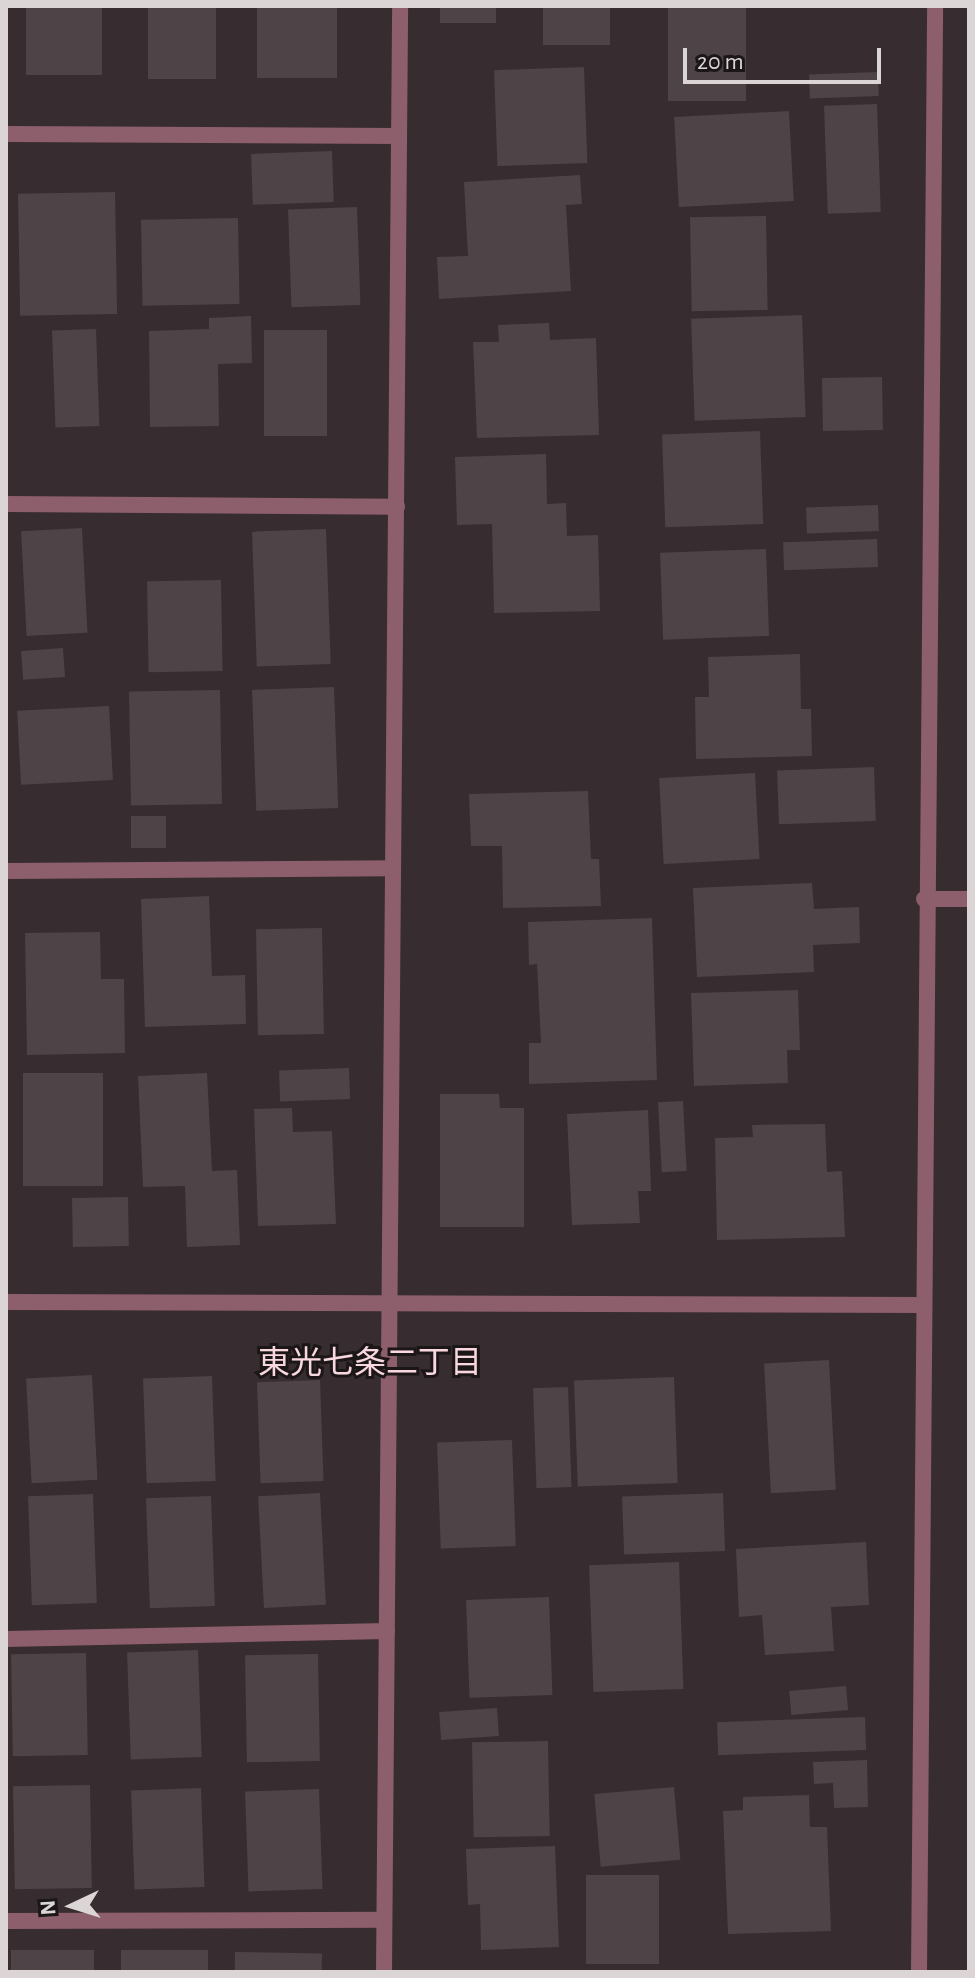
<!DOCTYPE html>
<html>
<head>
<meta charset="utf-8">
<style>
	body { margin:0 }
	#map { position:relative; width:975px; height:1978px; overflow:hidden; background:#372c2f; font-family:"Alegreya Sans","Noto Sans JP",sans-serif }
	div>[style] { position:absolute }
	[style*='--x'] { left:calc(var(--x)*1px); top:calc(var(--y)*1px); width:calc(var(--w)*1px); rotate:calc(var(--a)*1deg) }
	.building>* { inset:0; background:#4e4346; transform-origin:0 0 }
	.lane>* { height:16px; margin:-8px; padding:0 8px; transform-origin:8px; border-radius:8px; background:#8d5e6b }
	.street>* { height:16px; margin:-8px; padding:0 8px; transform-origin:8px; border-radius:8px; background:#8d5e6b }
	span { translate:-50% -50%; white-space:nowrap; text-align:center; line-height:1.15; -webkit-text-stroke:6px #1b1617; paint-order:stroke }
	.neighbourhood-label { font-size:32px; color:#f9d7df }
	.frame { position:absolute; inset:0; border:8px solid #dcd5d6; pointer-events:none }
	.north { position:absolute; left:32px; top:1866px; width:80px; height:80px; -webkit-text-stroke:6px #1b1617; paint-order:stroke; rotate:266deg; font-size:22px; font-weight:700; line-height:32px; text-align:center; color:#dcd5d6 }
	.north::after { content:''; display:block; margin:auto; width:28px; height:36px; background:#dcd5d6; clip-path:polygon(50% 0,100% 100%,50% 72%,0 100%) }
	.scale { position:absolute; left:683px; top:48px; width:198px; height:36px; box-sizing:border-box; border:4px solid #dcd5d6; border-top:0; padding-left:10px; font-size:24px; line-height:28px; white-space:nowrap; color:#dcd5d6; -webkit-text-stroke:6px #1b1617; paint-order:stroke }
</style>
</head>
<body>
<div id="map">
	<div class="building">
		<i style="left:26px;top:6px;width:76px;height:69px"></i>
		<i style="left:148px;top:6px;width:68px;height:73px"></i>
		<i style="left:257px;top:6px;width:80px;height:72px"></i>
		<i style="left:440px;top:6px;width:56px;height:17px"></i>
		<i style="left:543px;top:6px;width:67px;height:39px"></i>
		<i style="left:668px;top:6px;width:78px;height:95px"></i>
		<i style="left:584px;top:67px;width:96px;height:90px;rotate:88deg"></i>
		<i style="left:878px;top:72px;width:24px;height:69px;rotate:88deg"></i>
		<i style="left:877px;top:104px;width:108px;height:53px;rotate:88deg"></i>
		<i style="left:789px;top:111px;width:90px;height:115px;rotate:87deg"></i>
		<i style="left:332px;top:151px;width:51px;height:81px;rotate:88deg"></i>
		<i style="clip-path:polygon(580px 175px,582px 204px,566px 205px,571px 291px,439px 299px,437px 257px,468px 256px,464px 182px)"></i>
		<i style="left:115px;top:192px;width:122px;height:97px;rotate:89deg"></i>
		<i style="left:357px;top:207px;width:98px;height:69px;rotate:88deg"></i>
		<i style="left:766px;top:216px;width:94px;height:76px;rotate:89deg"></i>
		<i style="left:238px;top:218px;width:86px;height:97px;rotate:89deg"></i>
		<i style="left:802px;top:315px;width:102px;height:111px;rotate:88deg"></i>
		<i style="clip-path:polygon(251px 316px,252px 363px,218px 364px,219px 426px,150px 427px,149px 331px,209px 329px,209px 318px)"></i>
		<i style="clip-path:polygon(549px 323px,550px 340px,596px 338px,599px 435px,477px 438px,473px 342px,499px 342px,498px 325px)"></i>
		<i style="left:96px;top:329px;width:97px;height:44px;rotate:88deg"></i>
		<i style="left:264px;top:330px;width:63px;height:106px"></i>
		<i style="left:882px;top:377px;width:53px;height:60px;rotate:89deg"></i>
		<i style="left:760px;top:431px;width:93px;height:98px;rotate:88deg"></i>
		<i style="clip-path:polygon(546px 454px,547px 504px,566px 503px,567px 536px,598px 535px,600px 611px,494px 613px,492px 524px,457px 525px,455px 457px)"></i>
		<i style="left:878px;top:505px;width:26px;height:72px;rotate:88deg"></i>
		<i style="left:82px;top:528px;width:105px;height:61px;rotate:87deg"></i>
		<i style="left:326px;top:529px;width:135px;height:74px;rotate:88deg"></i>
		<i style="left:877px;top:539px;width:28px;height:94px;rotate:88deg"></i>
		<i style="left:766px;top:549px;width:87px;height:106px;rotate:88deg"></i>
		<i style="left:221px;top:580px;width:91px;height:74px;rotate:89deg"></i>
		<i style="left:63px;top:648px;width:29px;height:42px;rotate:86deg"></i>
		<i style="clip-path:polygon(800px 654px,801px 709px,811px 709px,812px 756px,696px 759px,695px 697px,709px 697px,708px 657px)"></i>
		<i style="left:334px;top:687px;width:121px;height:82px;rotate:88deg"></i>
		<i style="left:220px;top:690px;width:114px;height:91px;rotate:89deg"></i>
		<i style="left:109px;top:706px;width:74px;height:92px;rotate:87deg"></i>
		<i style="left:874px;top:767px;width:54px;height:97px;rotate:88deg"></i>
		<i style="left:755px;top:773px;width:86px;height:96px;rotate:87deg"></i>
		<i style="clip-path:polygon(588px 791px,591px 859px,599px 859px,601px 906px,503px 908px,502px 846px,471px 846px,469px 794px)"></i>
		<i style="left:131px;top:816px;width:35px;height:32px"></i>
		<i style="clip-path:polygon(812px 883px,814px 909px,859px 907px,860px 943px,813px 945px,814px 972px,697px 977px,693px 888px)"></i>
		<i style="clip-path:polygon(209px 896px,212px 976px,245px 975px,246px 1024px,145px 1027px,141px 899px)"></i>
		<i style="clip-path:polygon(652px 918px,657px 1080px,529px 1084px,529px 1043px,541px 1043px,537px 964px,529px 965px,528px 922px)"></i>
		<i style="left:322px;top:928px;width:106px;height:66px;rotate:89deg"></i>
		<i style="clip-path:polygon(100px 932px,101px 979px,124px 979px,125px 1053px,27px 1055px,25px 933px)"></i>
		<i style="clip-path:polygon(798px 990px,800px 1050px,787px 1050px,788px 1083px,694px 1086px,691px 993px)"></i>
		<i style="left:349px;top:1068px;width:31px;height:70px;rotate:88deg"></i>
		<i style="left:103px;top:1073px;width:113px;height:80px;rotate:90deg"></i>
		<i style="clip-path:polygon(207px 1073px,212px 1171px,237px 1170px,240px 1245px,187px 1247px,185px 1186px,143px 1187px,138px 1076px)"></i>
		<i style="clip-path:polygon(440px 1094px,499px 1094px,500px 1108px,524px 1108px,524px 1227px,440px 1227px)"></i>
		<i style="left:683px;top:1101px;width:70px;height:25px;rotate:87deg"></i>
		<i style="clip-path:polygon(292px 1108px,293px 1132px,332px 1131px,336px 1224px,258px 1226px,254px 1109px)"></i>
		<i style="clip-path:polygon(648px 1110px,651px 1191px,638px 1191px,640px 1223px,572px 1225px,567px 1114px)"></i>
		<i style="clip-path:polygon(825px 1124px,827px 1172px,842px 1171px,845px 1237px,717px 1240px,715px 1138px,753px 1137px,752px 1125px)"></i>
		<i style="left:128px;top:1197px;width:49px;height:56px;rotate:89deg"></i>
		<i style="left:829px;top:1360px;width:130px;height:65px;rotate:87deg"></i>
		<i style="left:92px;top:1375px;width:105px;height:66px;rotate:87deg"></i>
		<i style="left:212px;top:1376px;width:105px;height:69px;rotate:88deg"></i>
		<i style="left:674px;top:1377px;width:106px;height:100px;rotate:88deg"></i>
		<i style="left:320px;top:1380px;width:101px;height:63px;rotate:88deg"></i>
		<i style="left:568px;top:1387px;width:100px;height:35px;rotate:88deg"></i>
		<i style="left:512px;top:1440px;width:106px;height:75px;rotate:88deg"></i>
		<i style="left:320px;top:1493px;width:112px;height:62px;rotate:87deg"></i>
		<i style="left:723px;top:1493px;width:58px;height:101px;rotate:88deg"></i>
		<i style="left:93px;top:1494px;width:109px;height:65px;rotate:88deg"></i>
		<i style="left:211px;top:1496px;width:110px;height:65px;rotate:88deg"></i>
		<i style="clip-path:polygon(866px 1542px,869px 1605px,831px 1607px,834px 1651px,765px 1655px,762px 1615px,739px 1617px,736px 1549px)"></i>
		<i style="left:679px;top:1562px;width:127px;height:90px;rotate:88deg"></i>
		<i style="left:549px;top:1597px;width:98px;height:83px;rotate:88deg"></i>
		<i style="left:198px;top:1650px;width:107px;height:71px;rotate:88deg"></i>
		<i style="left:86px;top:1653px;width:102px;height:75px;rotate:89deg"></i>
		<i style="left:318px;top:1654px;width:107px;height:73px;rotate:89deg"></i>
		<i style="left:846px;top:1686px;width:24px;height:57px;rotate:85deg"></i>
		<i style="left:497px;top:1708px;width:28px;height:58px;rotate:86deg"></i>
		<i style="left:865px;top:1717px;width:33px;height:148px;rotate:88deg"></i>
		<i style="left:548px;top:1741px;width:95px;height:76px;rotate:89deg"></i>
		<i style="clip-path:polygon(867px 1760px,868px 1807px,834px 1808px,833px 1783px,814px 1784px,813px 1762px)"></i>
		<i style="left:90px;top:1785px;width:103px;height:77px;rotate:89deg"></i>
		<i style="left:674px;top:1787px;width:73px;height:80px;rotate:85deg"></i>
		<i style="left:201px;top:1788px;width:99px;height:70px;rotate:88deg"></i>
		<i style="left:319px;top:1789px;width:100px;height:74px;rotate:88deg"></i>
		<i style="clip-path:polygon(809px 1795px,810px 1827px,827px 1827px,831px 1931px,728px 1934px,723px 1811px,743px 1810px,743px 1797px)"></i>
		<i style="clip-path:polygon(555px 1846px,559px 1947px,481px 1950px,480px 1904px,468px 1905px,466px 1849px)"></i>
		<i style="left:586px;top:1875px;width:73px;height:89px"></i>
		<i style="left:94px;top:1950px;width:22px;height:83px;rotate:90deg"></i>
		<i style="left:121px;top:1950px;width:87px;height:22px"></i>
		<i style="left:235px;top:1952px;width:87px;height:20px;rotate:1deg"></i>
	</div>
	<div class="lane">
		<i style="--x:6;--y:1639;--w:381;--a:-1.2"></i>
		<i style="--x:6;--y:1921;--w:378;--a:-0.2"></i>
	</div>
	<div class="street">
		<i style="--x:6;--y:134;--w:393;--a:0.3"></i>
		<i style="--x:6;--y:504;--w:391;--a:0.4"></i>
		<i style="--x:6;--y:871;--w:387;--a:-0.4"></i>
		<i style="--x:924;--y:899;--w:45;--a:0"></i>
		<i style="--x:6;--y:1302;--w:918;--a:0.19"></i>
		<i style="--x:384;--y:1972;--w:1966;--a:-89.53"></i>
		<i style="--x:919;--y:1972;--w:1966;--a:-89.53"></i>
	</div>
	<div class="neighbourhood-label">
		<span style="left:370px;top:1363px">東光七条二丁目</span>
	</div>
	<div class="frame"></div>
	<div class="north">N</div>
	<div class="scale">20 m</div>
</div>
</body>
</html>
